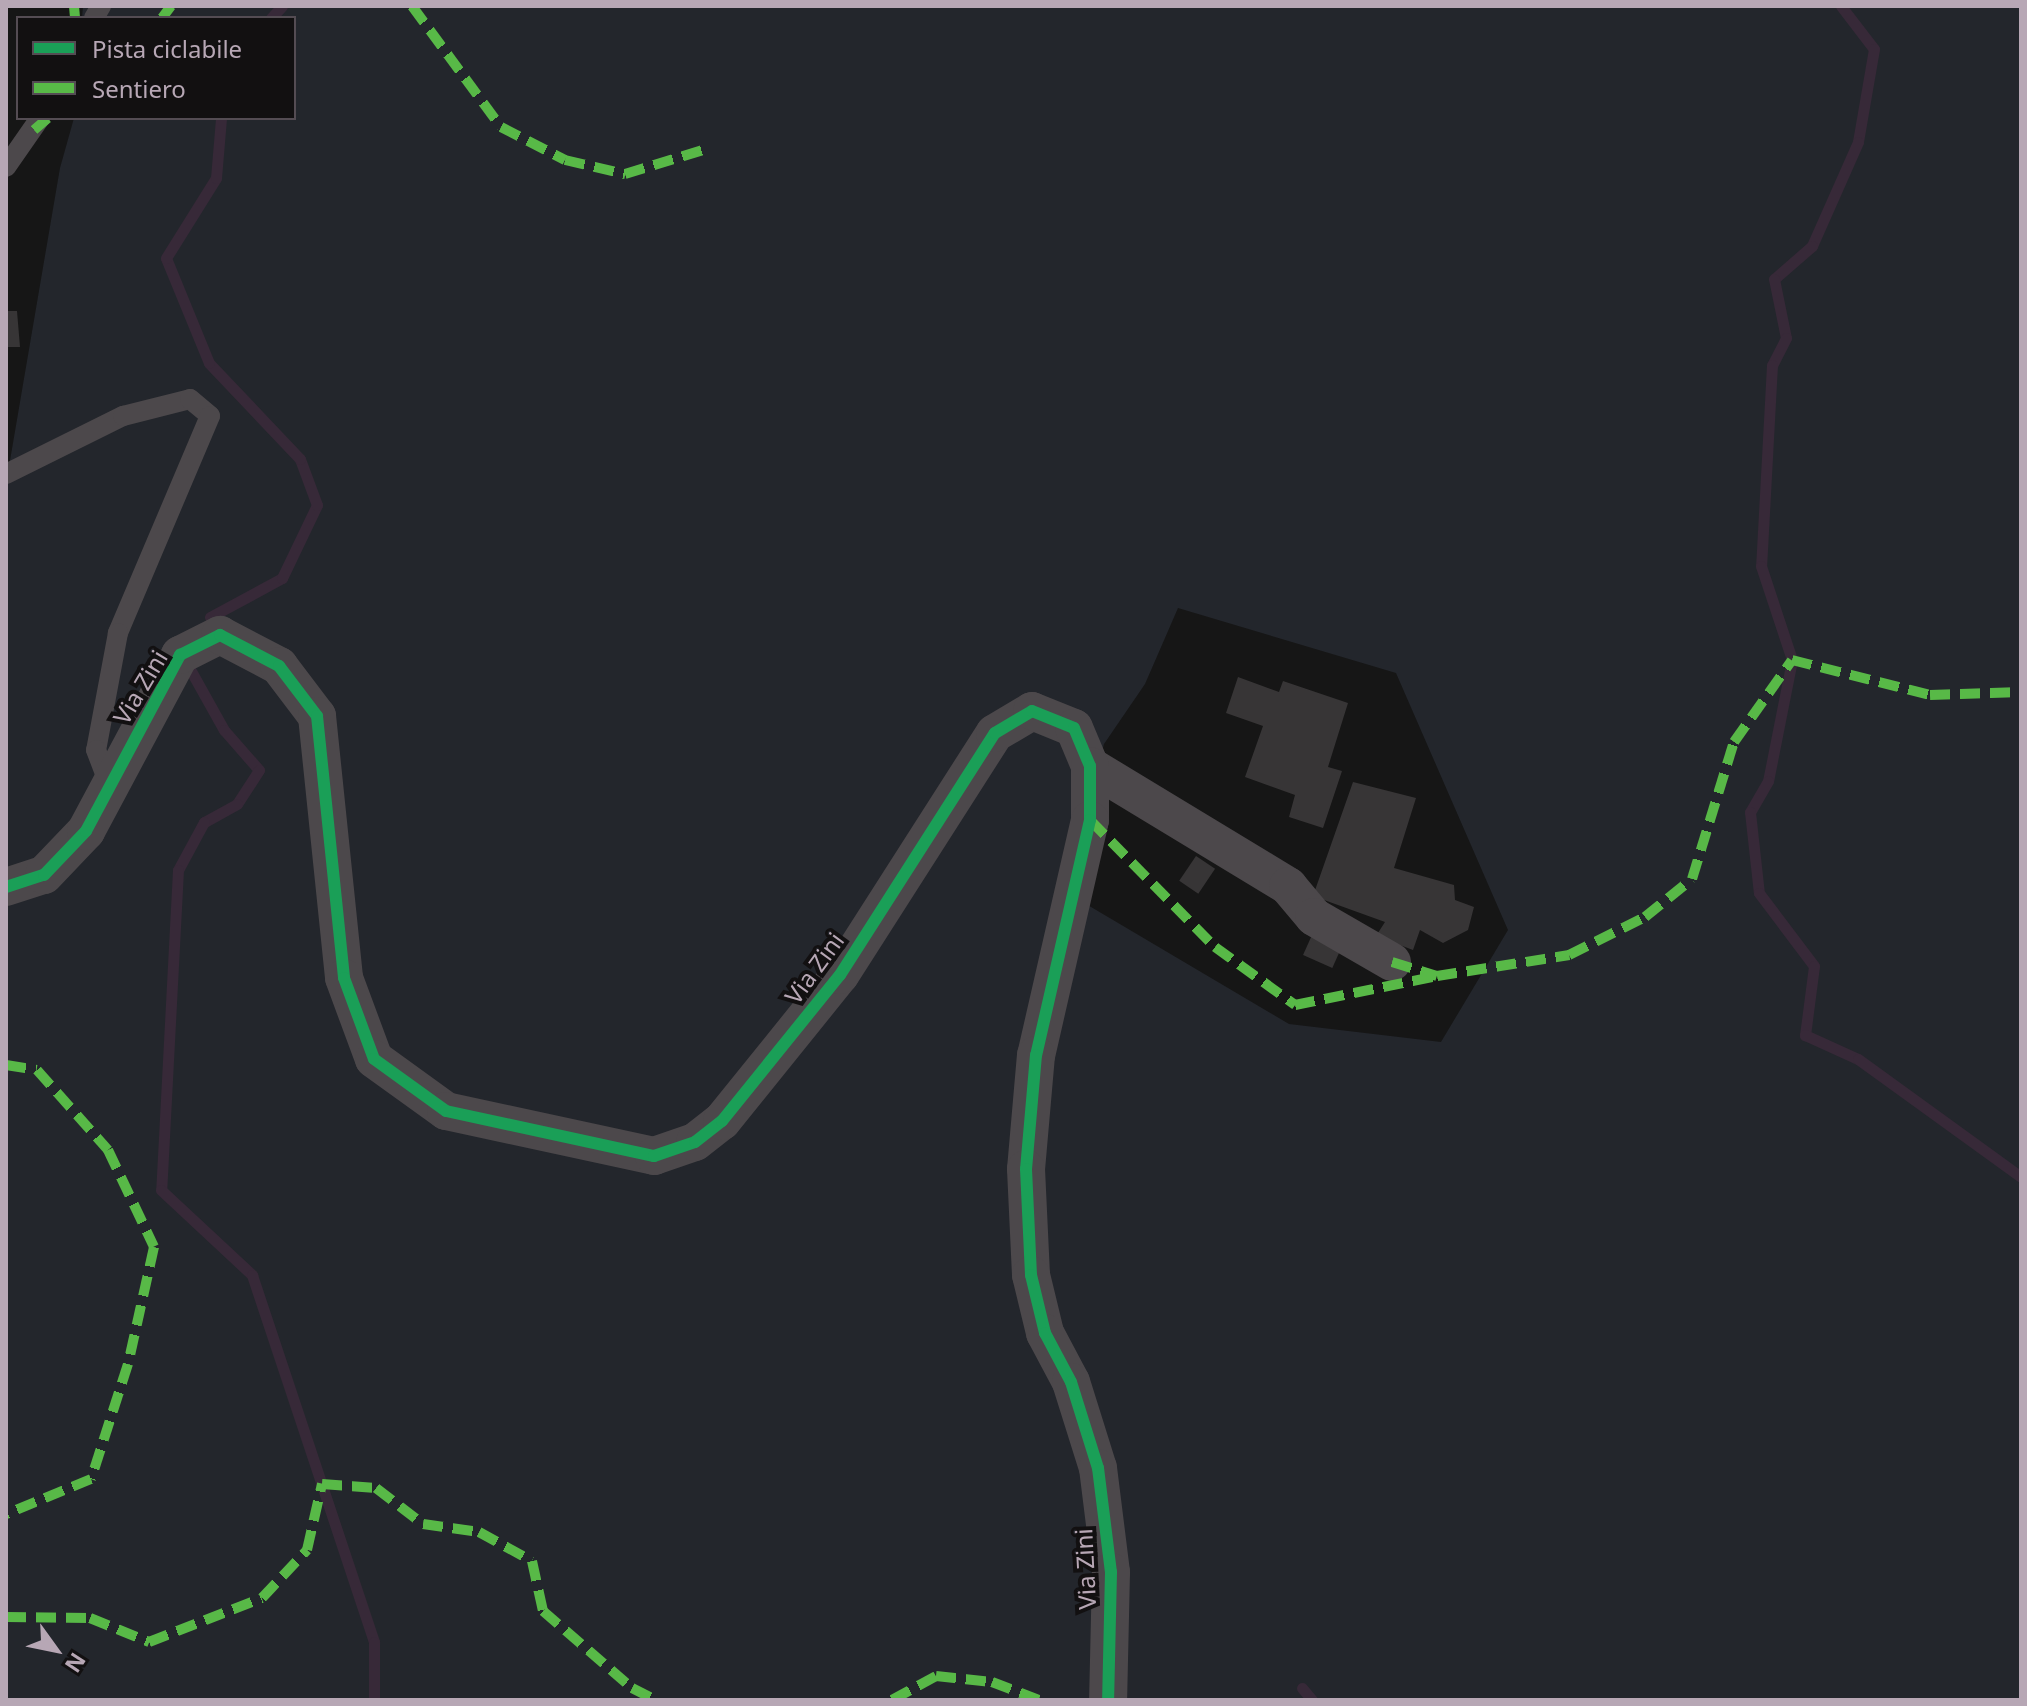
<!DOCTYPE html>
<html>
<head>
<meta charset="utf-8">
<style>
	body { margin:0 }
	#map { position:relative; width:2027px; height:1706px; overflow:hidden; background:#161616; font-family:"Noto Sans",sans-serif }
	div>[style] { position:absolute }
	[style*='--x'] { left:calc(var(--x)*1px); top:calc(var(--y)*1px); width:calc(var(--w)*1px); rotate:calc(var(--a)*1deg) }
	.green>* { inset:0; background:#23262c }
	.stream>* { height:11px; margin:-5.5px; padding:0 5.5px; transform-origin:5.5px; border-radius:5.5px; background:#372938 }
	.building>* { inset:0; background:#373536; transform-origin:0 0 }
	.lane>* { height:20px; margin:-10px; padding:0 10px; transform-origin:10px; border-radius:10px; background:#4c484b }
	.street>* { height:38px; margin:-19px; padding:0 19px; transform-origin:19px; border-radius:19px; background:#4c484b }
	.quiet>* { height:10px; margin-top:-5px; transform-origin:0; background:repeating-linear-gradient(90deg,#58b947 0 20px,transparent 0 30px) }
	.cycleway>* { height:12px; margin:-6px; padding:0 6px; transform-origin:6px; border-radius:6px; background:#1a9f57 }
	span { translate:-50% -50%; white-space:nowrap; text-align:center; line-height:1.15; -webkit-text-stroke:8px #121011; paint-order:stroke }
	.street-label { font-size:24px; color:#b7a7b5 }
	.frame { position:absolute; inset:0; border:8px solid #b7a7b5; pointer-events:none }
	.legend { position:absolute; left:16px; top:16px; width:280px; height:104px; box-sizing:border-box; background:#121011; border:2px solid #544c53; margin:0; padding:10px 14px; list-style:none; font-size:24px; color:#b7a7b5 }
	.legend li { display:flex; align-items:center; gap:16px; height:40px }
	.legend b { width:40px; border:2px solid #544c53 }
	.north { position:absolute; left:16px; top:1610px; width:80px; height:80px; -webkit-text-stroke:6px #121011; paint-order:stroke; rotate:123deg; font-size:22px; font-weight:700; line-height:32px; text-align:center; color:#b7a7b5 }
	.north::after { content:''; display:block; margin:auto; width:28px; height:36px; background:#b7a7b5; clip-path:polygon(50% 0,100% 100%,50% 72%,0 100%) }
</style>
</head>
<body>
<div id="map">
	<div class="green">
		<i style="clip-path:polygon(evenodd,83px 6px,2021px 6px,2021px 1700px,6px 1700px,6px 484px,60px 168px,74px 118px,294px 118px,294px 18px,82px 18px,83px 6px,1178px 608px,1396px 673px,1508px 930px,1441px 1042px,1289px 1024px,1064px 891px,1104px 744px,1145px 684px,1178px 608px)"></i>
	</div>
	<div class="stream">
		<i style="--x:1841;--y:6;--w:54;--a:52.5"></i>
		<i style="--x:1874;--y:49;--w:94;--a:99.8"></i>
		<i style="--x:1858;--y:142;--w:114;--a:113.9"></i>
		<i style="--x:1812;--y:246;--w:50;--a:139"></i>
		<i style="--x:1774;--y:279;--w:60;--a:78.5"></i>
		<i style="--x:1786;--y:338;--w:30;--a:117"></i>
		<i style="--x:1772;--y:365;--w:201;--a:93.1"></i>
		<i style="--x:1761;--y:566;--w:99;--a:71.7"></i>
		<i style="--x:1792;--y:660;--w:123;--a:101.2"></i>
		<i style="--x:1768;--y:781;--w:36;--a:120"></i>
		<i style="--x:1750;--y:812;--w:81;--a:83.7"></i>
		<i style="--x:1759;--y:893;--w:91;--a:53"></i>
		<i style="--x:1814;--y:966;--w:70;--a:97.4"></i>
		<i style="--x:1805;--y:1035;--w:58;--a:24.4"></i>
		<i style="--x:1858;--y:1059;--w:201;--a:35.9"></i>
		<i style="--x:271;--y:18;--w:16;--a:-47"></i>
		<i style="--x:210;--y:617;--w:82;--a:-28.4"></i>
		<i style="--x:282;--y:578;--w:81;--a:-64.4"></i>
		<i style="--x:317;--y:505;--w:49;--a:-110.3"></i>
		<i style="--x:300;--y:459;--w:132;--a:-133.5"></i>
		<i style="--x:209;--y:363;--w:113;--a:-112.3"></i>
		<i style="--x:166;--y:258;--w:94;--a:-58"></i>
		<i style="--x:216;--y:178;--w:60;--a:-85.2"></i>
		<i style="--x:191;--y:671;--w:68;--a:60.8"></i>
		<i style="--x:224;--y:730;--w:53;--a:48.8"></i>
		<i style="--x:259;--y:770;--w:40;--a:122.9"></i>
		<i style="--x:237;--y:804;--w:38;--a:151"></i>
		<i style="--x:204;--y:822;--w:55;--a:118.4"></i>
		<i style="--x:178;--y:870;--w:320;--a:93"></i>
		<i style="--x:161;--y:1190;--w:125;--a:43"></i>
		<i style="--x:252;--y:1275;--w:387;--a:71.6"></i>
		<i style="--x:374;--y:1642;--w:58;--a:90"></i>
		<i style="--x:1302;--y:1688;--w:16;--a:50"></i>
	</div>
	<div class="building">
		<i style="clip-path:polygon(6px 311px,17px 311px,20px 347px,6px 347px)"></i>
		<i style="clip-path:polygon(1238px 677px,1279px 692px,1283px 681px,1348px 703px,1328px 767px,1342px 771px,1323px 828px,1289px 817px,1295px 795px,1245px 777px,1263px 726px,1226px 713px)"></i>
		<i style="clip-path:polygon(1353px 782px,1416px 798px,1394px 868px,1454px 885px,1455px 900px,1474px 907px,1468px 930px,1443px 943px,1420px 930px,1413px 950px,1376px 936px,1385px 922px,1313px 896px)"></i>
		<i style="left:1196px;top:856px;width:23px;height:30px;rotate:34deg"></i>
		<i style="left:1312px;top:935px;width:32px;height:22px;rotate:24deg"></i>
	</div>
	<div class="lane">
		<i style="--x:94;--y:18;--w:14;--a:-60"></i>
		<i style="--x:6;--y:167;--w:60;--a:-55.2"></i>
		<i style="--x:6;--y:474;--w:131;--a:-26.4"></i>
		<i style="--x:123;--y:416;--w:69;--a:-14.2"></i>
		<i style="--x:190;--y:399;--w:26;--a:40"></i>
		<i style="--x:210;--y:416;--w:236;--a:113"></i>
		<i style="--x:118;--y:633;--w:119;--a:100.6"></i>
		<i style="--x:96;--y:750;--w:36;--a:69"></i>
	</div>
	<div class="street">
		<i style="--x:1090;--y:766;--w:232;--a:31.2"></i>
		<i style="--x:1288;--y:886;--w:40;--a:50"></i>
		<i style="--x:1314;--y:917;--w:90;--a:30"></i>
		<i style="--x:6;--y:887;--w:40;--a:-18"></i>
		<i style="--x:44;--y:875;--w:61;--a:-46.3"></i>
		<i style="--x:86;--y:831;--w:200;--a:-61.9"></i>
		<i style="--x:180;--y:655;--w:45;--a:-26.6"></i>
		<i style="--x:220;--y:635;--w:67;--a:27.7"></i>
		<i style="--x:279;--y:666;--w:63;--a:52.8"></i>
		<i style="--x:317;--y:716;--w:263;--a:84.1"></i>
		<i style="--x:344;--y:978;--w:86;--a:69.7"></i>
		<i style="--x:374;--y:1059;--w:89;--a:35.8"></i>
		<i style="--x:446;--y:1111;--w:213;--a:12.2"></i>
		<i style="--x:654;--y:1156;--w:43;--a:-18.9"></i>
		<i style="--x:695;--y:1142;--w:34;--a:-38"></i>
		<i style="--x:722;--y:1121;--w:188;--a:-51.1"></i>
		<i style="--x:840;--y:975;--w:287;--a:-57.4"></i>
		<i style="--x:995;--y:733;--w:43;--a:-30.7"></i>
		<i style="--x:1032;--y:711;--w:45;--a:22"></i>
		<i style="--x:1074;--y:728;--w:41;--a:67.2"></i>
		<i style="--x:1090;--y:766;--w:54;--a:90"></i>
		<i style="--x:1090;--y:820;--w:241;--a:102.9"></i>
		<i style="--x:1036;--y:1055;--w:114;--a:95"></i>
		<i style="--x:1026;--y:1169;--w:106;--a:87.3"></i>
		<i style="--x:1031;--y:1275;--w:60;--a:76.4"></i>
		<i style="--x:1045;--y:1333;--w:55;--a:62"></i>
		<i style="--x:1071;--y:1382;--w:90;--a:72.6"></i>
		<i style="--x:1098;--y:1468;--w:105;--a:82.9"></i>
		<i style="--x:1111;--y:1572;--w:128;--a:91.3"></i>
	</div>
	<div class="quiet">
		<i style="--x:74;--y:6;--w:12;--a:85"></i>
		<i style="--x:412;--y:6;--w:150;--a:53.7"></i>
		<i style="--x:501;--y:127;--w:72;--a:27.3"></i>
		<i style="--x:565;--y:160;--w:62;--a:13.1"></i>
		<i style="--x:625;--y:174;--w:82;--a:-17.1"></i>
		<i style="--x:162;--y:18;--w:15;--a:-53"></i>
		<i style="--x:34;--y:130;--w:18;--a:-41"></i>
		<i style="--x:1090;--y:820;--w:178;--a:45.5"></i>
		<i style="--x:1215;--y:947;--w:99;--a:35.9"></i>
		<i style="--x:1295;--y:1005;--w:141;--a:-11.5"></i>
		<i style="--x:1392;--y:962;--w:47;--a:17.3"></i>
		<i style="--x:1437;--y:976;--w:134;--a:-9"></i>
		<i style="--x:1569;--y:955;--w:85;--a:-26.6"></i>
		<i style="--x:1645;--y:917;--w:60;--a:-39"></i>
		<i style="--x:1692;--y:879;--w:143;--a:-73"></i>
		<i style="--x:1734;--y:742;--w:100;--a:-54.7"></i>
		<i style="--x:1792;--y:660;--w:142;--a:14.2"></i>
		<i style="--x:1930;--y:695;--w:91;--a:-1.9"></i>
		<i style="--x:6;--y:1065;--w:31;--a:9"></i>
		<i style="--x:37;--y:1070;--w:107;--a:48.4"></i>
		<i style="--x:108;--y:1150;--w:107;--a:64.6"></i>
		<i style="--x:154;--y:1247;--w:120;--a:102.5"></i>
		<i style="--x:128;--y:1364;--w:121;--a:107.8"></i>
		<i style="--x:91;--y:1479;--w:92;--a:157.6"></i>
		<i style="--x:6;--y:1617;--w:84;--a:0.7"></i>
		<i style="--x:90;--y:1618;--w:64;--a:22.1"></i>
		<i style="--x:149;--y:1642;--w:121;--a:-21.3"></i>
		<i style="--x:262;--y:1598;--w:66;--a:-46.8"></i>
		<i style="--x:307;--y:1550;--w:68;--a:-77.2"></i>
		<i style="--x:322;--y:1484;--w:54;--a:4.2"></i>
		<i style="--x:376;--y:1488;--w:59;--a:37.5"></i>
		<i style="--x:423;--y:1524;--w:57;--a:8.1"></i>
		<i style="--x:479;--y:1532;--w:60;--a:28.7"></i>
		<i style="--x:532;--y:1561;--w:51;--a:77.6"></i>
		<i style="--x:543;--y:1611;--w:118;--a:40.9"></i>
		<i style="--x:632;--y:1688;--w:27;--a:27"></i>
		<i style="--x:892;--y:1700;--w:50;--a:-28.6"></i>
		<i style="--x:936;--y:1676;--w:56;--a:6.1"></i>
		<i style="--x:992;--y:1682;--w:50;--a:21"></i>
	</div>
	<div class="cycleway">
		<i style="--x:6;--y:887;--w:40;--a:-18"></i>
		<i style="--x:44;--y:875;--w:61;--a:-46.3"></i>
		<i style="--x:86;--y:831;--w:200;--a:-61.9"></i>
		<i style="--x:180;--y:655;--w:45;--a:-26.6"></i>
		<i style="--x:220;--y:635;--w:67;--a:27.7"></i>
		<i style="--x:279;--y:666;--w:63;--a:52.8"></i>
		<i style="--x:317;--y:716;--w:263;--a:84.1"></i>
		<i style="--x:344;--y:978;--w:86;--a:69.7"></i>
		<i style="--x:374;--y:1059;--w:89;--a:35.8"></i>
		<i style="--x:446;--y:1111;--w:213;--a:12.2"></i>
		<i style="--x:654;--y:1156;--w:43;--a:-18.9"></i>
		<i style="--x:695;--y:1142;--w:34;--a:-38"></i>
		<i style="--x:722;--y:1121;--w:188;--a:-51.1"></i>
		<i style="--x:840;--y:975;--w:287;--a:-57.4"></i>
		<i style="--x:995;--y:733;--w:43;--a:-30.7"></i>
		<i style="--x:1032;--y:711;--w:45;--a:22"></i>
		<i style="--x:1074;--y:728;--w:41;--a:67.2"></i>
		<i style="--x:1090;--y:766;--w:54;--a:90"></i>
		<i style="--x:1090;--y:820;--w:241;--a:102.9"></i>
		<i style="--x:1036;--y:1055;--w:114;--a:95"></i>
		<i style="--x:1026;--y:1169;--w:106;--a:87.3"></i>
		<i style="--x:1031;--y:1275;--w:60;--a:76.4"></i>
		<i style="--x:1045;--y:1333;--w:55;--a:62"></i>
		<i style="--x:1071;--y:1382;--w:90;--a:72.6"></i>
		<i style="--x:1098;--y:1468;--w:105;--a:82.9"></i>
		<i style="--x:1111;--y:1572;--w:128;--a:91.3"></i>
	</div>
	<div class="street-label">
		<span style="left:140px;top:687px;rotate:-59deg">Via Zini</span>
		<span style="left:814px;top:968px;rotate:-54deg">Via Zini</span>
		<span style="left:1085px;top:1569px;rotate:-93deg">Via Zini</span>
	</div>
	<div class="frame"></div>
	<ul class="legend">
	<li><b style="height:10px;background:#1a9f57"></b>Pista ciclabile</li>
	<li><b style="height:10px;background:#58b947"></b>Sentiero</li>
	</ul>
	<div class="north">N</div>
</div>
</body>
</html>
